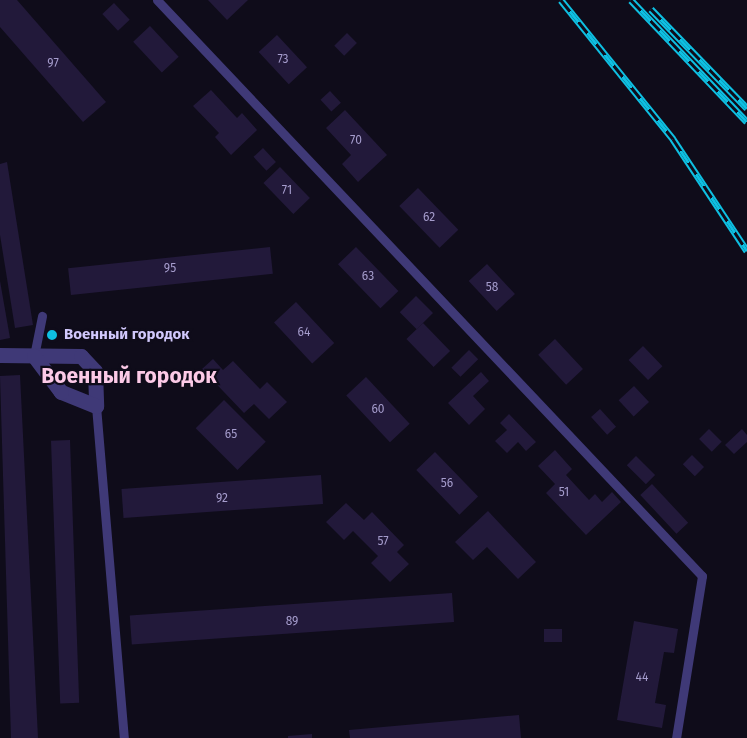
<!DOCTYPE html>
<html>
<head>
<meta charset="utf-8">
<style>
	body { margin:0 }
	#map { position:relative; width:747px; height:738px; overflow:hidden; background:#0f0c1a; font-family:"Fira Sans",sans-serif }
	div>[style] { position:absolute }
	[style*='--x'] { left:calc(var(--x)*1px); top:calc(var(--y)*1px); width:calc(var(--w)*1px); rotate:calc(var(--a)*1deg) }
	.building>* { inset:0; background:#22193a; transform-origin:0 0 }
	.service>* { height:9px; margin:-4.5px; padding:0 4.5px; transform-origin:4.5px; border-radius:4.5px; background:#3f3977 }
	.minor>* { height:15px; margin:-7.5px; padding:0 7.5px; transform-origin:7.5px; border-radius:7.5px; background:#3f3977 }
	.rail>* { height:7px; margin-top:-3.5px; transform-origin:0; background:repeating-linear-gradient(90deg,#0f0c1a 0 14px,#0ec0e2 0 28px); box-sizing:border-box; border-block:2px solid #0ec0e2 }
	.dots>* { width:16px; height:16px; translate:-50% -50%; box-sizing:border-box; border:3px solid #0f0c1a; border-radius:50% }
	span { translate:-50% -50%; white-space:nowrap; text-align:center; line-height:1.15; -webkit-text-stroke:4.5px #0f0c1a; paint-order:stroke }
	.number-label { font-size:12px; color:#a59ccc }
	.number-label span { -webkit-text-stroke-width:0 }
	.poi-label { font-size:15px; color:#d1c8fc; font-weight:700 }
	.left { translate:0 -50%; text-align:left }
	.district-label { font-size:21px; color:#fccae7; font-weight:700 }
</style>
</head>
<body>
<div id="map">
	<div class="building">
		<i style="clip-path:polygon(0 0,17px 0,106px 102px,83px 122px,0 27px)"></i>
		<i style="clip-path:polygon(208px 0,248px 0,227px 20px)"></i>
		<i style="left:114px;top:3px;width:23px;height:16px;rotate:47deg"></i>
		<i style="left:150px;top:26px;width:42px;height:23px;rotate:47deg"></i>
		<i style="left:347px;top:33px;width:14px;height:18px;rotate:45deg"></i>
		<i style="left:277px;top:35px;width:44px;height:25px;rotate:47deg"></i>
		<i style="clip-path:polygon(211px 90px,237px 118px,242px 113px,257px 130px,231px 155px,215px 137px,219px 133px,193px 106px)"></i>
		<i style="left:330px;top:91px;width:16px;height:13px;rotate:47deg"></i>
		<i style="clip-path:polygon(345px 110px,387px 155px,358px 182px,342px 164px,351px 155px,326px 128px)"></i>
		<i style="left:263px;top:148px;width:19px;height:13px;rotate:47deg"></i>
		<i style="clip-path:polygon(7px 162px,33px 325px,15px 328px,0 235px,0 164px)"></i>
		<i style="left:280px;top:167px;width:43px;height:23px;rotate:46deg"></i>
		<i style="left:418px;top:188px;width:58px;height:26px;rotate:46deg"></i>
		<i style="left:270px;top:247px;width:27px;height:203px;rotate:84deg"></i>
		<i style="left:356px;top:247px;width:61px;height:25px;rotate:46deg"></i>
		<i style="left:487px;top:264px;width:41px;height:25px;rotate:47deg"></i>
		<i style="clip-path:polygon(0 281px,10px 338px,0 340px)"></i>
		<i style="left:416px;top:296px;width:24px;height:23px;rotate:45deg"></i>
		<i style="left:296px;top:302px;width:56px;height:30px;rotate:47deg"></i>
		<i style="left:423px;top:323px;width:39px;height:23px;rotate:46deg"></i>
		<i style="left:555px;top:339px;width:41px;height:23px;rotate:47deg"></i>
		<i style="left:643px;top:346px;width:28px;height:20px;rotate:46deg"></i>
		<i style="left:469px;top:350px;width:13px;height:25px;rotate:45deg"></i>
		<i style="clip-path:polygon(213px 359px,223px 370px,233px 361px,260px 389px,267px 382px,287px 402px,269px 419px,254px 404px,244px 413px,202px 369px)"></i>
		<i style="clip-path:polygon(481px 372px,489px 381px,473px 396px,485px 409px,469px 425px,448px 403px)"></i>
		<i style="clip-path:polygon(20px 375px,38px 738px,11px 738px,0 376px)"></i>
		<i style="left:366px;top:377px;width:64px;height:27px;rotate:47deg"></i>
		<i style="left:634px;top:386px;width:22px;height:21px;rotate:47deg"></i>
		<i style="left:224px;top:400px;width:59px;height:40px;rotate:45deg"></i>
		<i style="left:600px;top:409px;width:24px;height:12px;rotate:48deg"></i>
		<i style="clip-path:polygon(509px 414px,536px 442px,526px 451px,518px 442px,507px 453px,495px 441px,507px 430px,500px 423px)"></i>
		<i style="left:709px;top:429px;width:18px;height:14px;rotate:45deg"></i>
		<i style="clip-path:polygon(742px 429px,747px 435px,747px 442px,734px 454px,725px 445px)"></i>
		<i style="left:70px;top:440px;width:263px;height:19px;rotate:88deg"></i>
		<i style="clip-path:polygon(555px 450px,572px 469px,566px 475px,589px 500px,595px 494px,602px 502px,612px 492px,621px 502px,586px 535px,546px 493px,555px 484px,538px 466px)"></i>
		<i style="left:435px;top:452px;width:62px;height:26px;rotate:46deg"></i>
		<i style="left:692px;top:455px;width:17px;height:13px;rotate:45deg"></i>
		<i style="left:636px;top:456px;width:27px;height:13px;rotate:45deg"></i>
		<i style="left:321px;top:475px;width:29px;height:200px;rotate:86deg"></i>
		<i style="left:652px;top:484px;width:53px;height:16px;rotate:47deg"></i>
		<i style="clip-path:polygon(346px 503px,364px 520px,372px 512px,404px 545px,397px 552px,409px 564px,390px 582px,371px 563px,378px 556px,353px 531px,344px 540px,326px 522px)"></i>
		<i style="clip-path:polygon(488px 511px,536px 562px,518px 579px,487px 547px,473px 560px,455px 542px)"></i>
		<i style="left:452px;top:593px;width:29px;height:323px;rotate:86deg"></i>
		<i style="clip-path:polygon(634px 621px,678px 629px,674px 653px,664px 652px,655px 703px,666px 705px,662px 728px,617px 720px)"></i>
		<i style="left:544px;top:629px;width:18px;height:13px"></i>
		<i style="clip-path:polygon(519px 715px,521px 738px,350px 738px,349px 730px)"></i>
		<i style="clip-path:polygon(312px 734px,312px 738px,288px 738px,288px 736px)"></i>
	</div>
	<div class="service">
		<i style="--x:157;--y:0;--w:793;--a:46.58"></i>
		<i style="--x:702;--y:576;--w:164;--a:99.1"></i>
		<i style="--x:34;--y:356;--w:41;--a:-78.7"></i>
		<i style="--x:96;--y:406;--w:333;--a:85.2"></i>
	</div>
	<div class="minor">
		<i style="--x:0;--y:355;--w:81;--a:0.7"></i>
		<i style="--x:81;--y:356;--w:21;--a:47"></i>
		<i style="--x:95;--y:371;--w:35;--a:88"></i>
		<i style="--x:96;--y:406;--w:38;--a:-158"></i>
		<i style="--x:61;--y:392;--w:45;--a:-126.9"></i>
	</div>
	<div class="rail">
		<i style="--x:561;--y:0;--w:179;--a:51.1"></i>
		<i style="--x:673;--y:139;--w:134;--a:56.5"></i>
		<i style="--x:631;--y:0;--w:168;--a:46.4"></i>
		<i style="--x:651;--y:9;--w:138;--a:45.9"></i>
	</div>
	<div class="dots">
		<i style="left:52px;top:335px;background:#0ec0e2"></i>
	</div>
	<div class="number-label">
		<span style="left:283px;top:60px">73</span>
		<span style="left:53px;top:64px">97</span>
		<span style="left:356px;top:141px">70</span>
		<span style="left:287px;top:191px">71</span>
		<span style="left:429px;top:218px">62</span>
		<span style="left:170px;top:269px">95</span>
		<span style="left:368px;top:277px">63</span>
		<span style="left:492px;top:288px">58</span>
		<span style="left:304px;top:333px">64</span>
		<span style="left:378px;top:410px">60</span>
		<span style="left:231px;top:435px">65</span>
		<span style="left:447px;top:484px">56</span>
		<span style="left:564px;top:493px">51</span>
		<span style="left:222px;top:499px">92</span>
		<span style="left:383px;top:542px">57</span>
		<span style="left:292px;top:622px">89</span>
		<span style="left:642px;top:678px">44</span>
	</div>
	<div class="poi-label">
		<span class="left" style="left:64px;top:335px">Военный городок</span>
	</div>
	<div class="district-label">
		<span style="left:129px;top:376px">Военный городок</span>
	</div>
</div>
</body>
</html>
